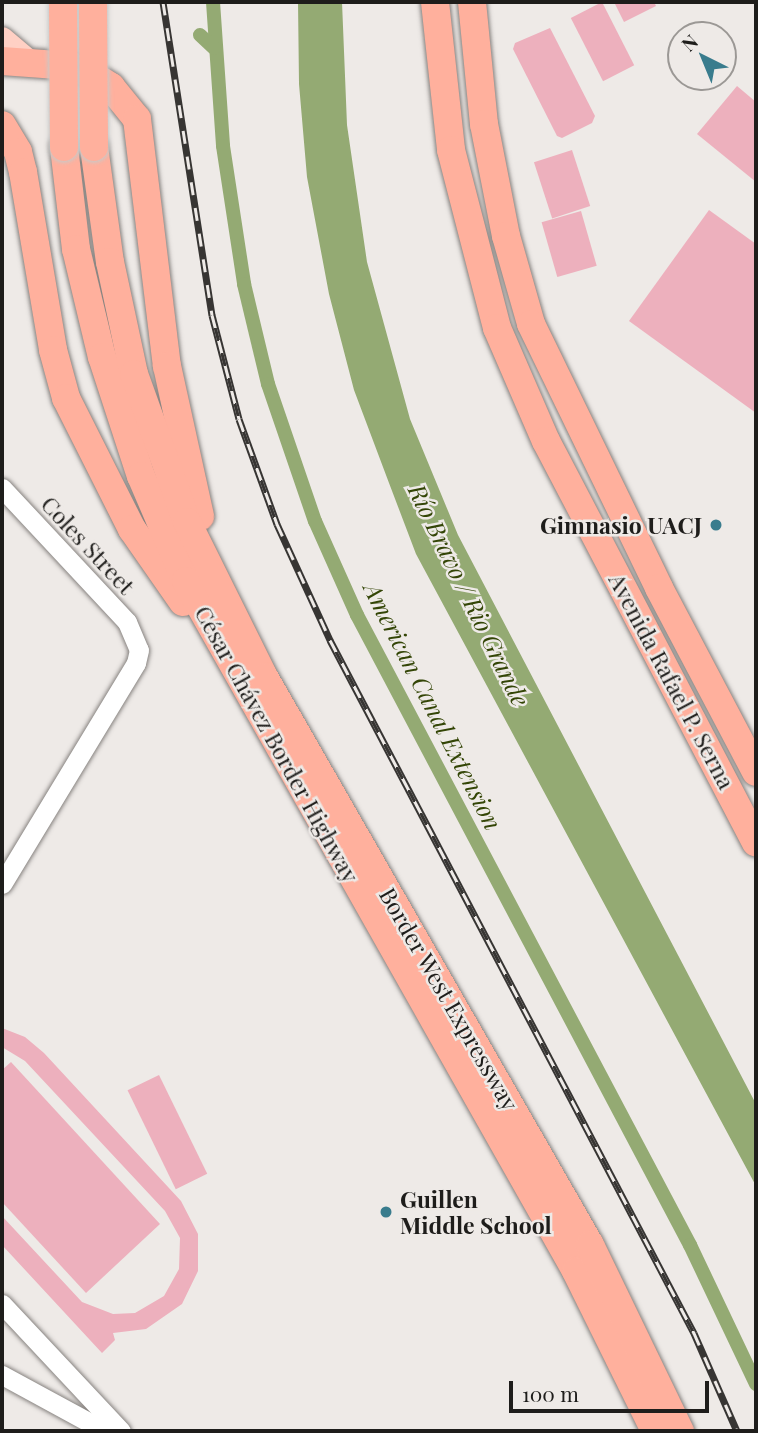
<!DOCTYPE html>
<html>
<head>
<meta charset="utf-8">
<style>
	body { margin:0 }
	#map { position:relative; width:758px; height:1433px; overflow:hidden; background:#eeeae7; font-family:"Playfair Display",serif }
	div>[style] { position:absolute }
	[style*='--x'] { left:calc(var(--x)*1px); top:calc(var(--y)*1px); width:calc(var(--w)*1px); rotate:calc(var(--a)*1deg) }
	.green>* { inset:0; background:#edb0bd; transform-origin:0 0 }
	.water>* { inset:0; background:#94aa73 }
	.canal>* { height:14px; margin:-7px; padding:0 7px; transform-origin:7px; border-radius:7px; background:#94aa73 }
	.roads { filter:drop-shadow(0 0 2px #878380) drop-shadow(0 0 2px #878380) }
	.minor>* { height:19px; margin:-9.5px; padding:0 9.5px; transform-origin:9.5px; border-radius:9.5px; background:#fff }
	.major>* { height:24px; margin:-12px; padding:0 12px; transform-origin:12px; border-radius:12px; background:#ffd0c4 }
	.highway>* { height:28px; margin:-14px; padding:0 14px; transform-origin:14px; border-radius:14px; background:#ffb09d }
	.rail>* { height:7px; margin-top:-3.5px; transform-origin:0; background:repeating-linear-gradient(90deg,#eeeae7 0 13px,#373533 0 26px); box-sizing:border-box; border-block:2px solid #373533 }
	.bridges { filter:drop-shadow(0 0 2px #c9c9c8) drop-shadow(0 0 2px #c9c9c8) }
	.highway-bridge>* { height:28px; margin:-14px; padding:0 14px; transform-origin:14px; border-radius:14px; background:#ffb09d }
	.dots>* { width:19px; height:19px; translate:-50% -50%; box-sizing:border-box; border:4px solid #eeeae7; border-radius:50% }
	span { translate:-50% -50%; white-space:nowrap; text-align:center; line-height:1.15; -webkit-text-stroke:5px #eeeae7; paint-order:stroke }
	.poi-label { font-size:23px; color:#1e1d1b; font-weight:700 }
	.right { translate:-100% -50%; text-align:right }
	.left { translate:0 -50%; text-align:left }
	.street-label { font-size:23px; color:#1e1d1b }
	.water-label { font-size:24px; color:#334506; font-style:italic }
	.frame { position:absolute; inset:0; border:4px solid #1e1d1b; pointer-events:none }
	.north { position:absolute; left:667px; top:21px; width:70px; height:70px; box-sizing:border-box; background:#eeeae7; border:2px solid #9b9895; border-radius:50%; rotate:317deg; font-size:19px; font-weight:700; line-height:28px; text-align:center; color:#1e1d1b }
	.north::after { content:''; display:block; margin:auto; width:24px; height:32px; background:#397c8d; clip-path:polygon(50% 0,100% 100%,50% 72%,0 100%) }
	.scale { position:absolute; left:509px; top:1381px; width:200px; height:32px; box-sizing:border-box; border:4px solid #1e1d1b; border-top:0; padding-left:9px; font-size:21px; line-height:24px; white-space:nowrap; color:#1e1d1b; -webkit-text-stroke:5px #eeeae7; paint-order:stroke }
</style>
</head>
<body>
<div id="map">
	<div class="green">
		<i style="left:602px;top:2px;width:71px;height:35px;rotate:63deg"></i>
		<i style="clip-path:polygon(614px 2px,654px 2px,656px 6px,624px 22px)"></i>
		<i style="clip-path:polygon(550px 28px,595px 116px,592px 123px,562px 138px,557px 136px,513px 49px,515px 43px)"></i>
		<i style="clip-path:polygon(737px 86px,756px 102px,756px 182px,697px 134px)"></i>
		<i style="left:572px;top:150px;width:59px;height:40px;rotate:72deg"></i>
		<i style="clip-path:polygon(709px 210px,756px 244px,756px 413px,629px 321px)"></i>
		<i style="left:581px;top:211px;width:57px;height:41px;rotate:74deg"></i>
		<i style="clip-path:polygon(2px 1028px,25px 1037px,44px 1053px,181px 1201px,198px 1234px,198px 1271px,182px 1304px,146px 1329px,113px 1333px,115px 1340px,102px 1353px,2px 1245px,2px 1216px,82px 1302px,113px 1314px,135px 1313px,164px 1296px,179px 1269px,180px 1238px,165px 1211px,25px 1061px,2px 1047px)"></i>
		<i style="clip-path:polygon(11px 1062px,160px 1224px,86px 1293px,2px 1202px,2px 1070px)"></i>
		<i style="left:159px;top:1075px;width:110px;height:35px;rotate:64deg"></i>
	</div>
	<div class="water">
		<i style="clip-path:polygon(298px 2px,342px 2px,347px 125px,367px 262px,410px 419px,458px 535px,756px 1104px,756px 1186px,416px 554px,389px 483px,354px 390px,329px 294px,307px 177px,299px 84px)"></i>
	</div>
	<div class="canal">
		<i style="--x:213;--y:2;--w:144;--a:86"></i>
		<i style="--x:223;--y:146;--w:140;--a:81.3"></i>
		<i style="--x:244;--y:284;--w:103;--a:76.5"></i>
		<i style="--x:268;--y:384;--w:145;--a:71.1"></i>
		<i style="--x:315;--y:521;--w:103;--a:65.9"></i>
		<i style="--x:357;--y:615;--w:713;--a:62.14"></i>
		<i style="--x:690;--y:1245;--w:154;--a:64.6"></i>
		<i style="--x:200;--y:35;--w:19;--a:43"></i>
	</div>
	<div class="roads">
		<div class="minor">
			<i style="--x:2;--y:488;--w:183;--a:47"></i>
			<i style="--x:127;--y:622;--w:30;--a:67"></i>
			<i style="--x:139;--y:650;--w:13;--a:103"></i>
			<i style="--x:136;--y:663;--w:258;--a:121.2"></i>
			<i style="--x:2;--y:1304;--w:174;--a:46.9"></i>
			<i style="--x:2;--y:1375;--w:117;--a:28.5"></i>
		</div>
		<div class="major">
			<i style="--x:2;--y:39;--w:34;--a:40"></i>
		</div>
		<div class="highway">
			<i style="--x:435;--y:2;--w:149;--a:83.8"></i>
			<i style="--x:451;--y:150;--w:184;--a:75.5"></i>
			<i style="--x:497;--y:328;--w:123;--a:66.6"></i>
			<i style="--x:546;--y:441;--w:453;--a:62.4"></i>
			<i style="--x:472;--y:2;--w:123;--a:84.4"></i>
			<i style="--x:484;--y:124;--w:114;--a:78.9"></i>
			<i style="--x:506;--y:236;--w:91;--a:74.1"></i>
			<i style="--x:531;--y:324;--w:293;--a:64.1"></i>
			<i style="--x:659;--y:588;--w:208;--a:62.2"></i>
			<i style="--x:2;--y:61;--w:69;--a:4.1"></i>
			<i style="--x:71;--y:66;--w:19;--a:21"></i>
			<i style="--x:89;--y:73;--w:26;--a:32"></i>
			<i style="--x:111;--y:87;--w:41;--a:50.9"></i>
			<i style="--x:137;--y:119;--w:249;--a:83.1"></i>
			<i style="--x:167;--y:366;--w:154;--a:77.6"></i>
			<i style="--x:2;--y:125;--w:31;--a:59"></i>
			<i style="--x:18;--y:152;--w:21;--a:76"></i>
			<i style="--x:23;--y:172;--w:181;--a:80.4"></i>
			<i style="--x:53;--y:350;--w:50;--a:74.8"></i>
			<i style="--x:66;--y:398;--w:147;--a:63.3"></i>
			<i style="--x:132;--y:529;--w:89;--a:55.1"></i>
			<i style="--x:64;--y:147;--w:103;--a:83.3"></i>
			<i style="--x:76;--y:249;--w:111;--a:76.5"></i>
			<i style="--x:102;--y:357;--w:125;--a:71.9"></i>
			<i style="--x:141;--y:476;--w:114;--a:66.8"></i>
			<i style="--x:186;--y:581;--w:793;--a:60.52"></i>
			<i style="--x:576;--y:1271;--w:178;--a:63.7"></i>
			<i style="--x:94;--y:147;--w:116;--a:82.1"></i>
			<i style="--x:110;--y:262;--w:115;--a:77.9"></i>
			<i style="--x:134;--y:374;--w:157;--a:70.3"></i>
			<i style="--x:187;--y:522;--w:173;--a:63.6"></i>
			<i style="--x:264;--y:677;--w:655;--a:60.15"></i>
			<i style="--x:590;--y:1245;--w:207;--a:64.2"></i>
		</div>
	</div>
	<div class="rail">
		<i style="--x:163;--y:2;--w:317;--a:81.1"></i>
		<i style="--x:212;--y:315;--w:107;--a:75.4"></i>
		<i style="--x:239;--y:419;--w:112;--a:70.1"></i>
		<i style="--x:277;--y:524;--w:128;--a:65.4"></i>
		<i style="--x:330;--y:640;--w:783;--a:62.29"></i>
		<i style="--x:694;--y:1333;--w:107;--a:66.3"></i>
	</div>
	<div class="bridges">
		<div class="highway-bridge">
			<i style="--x:63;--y:2;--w:145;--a:89.6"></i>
			<i style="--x:93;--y:2;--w:145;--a:89.6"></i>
		</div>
	</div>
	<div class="dots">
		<i style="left:716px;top:525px;background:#397c8d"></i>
		<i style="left:386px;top:1212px;background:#397c8d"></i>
	</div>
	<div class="poi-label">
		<span class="right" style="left:702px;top:525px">Gimnasio UACJ</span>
		<span class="left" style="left:400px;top:1212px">Guillen<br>Middle School</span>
	</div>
	<div class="street-label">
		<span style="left:88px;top:545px;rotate:47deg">Coles Street</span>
		<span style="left:672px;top:681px;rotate:62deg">Avenida Rafael P. Serna</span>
		<span style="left:277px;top:744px;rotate:61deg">César Chávez Border Highway</span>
		<span style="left:449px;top:999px;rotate:60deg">Border West Expressway</span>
	</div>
	<div class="water-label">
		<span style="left:469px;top:595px;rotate:64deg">Río Bravo / Rio Grande</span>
		<span style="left:433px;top:706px;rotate:63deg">American Canal Extension</span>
	</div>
	<div class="frame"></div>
	<div class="north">N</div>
	<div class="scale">100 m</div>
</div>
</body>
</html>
